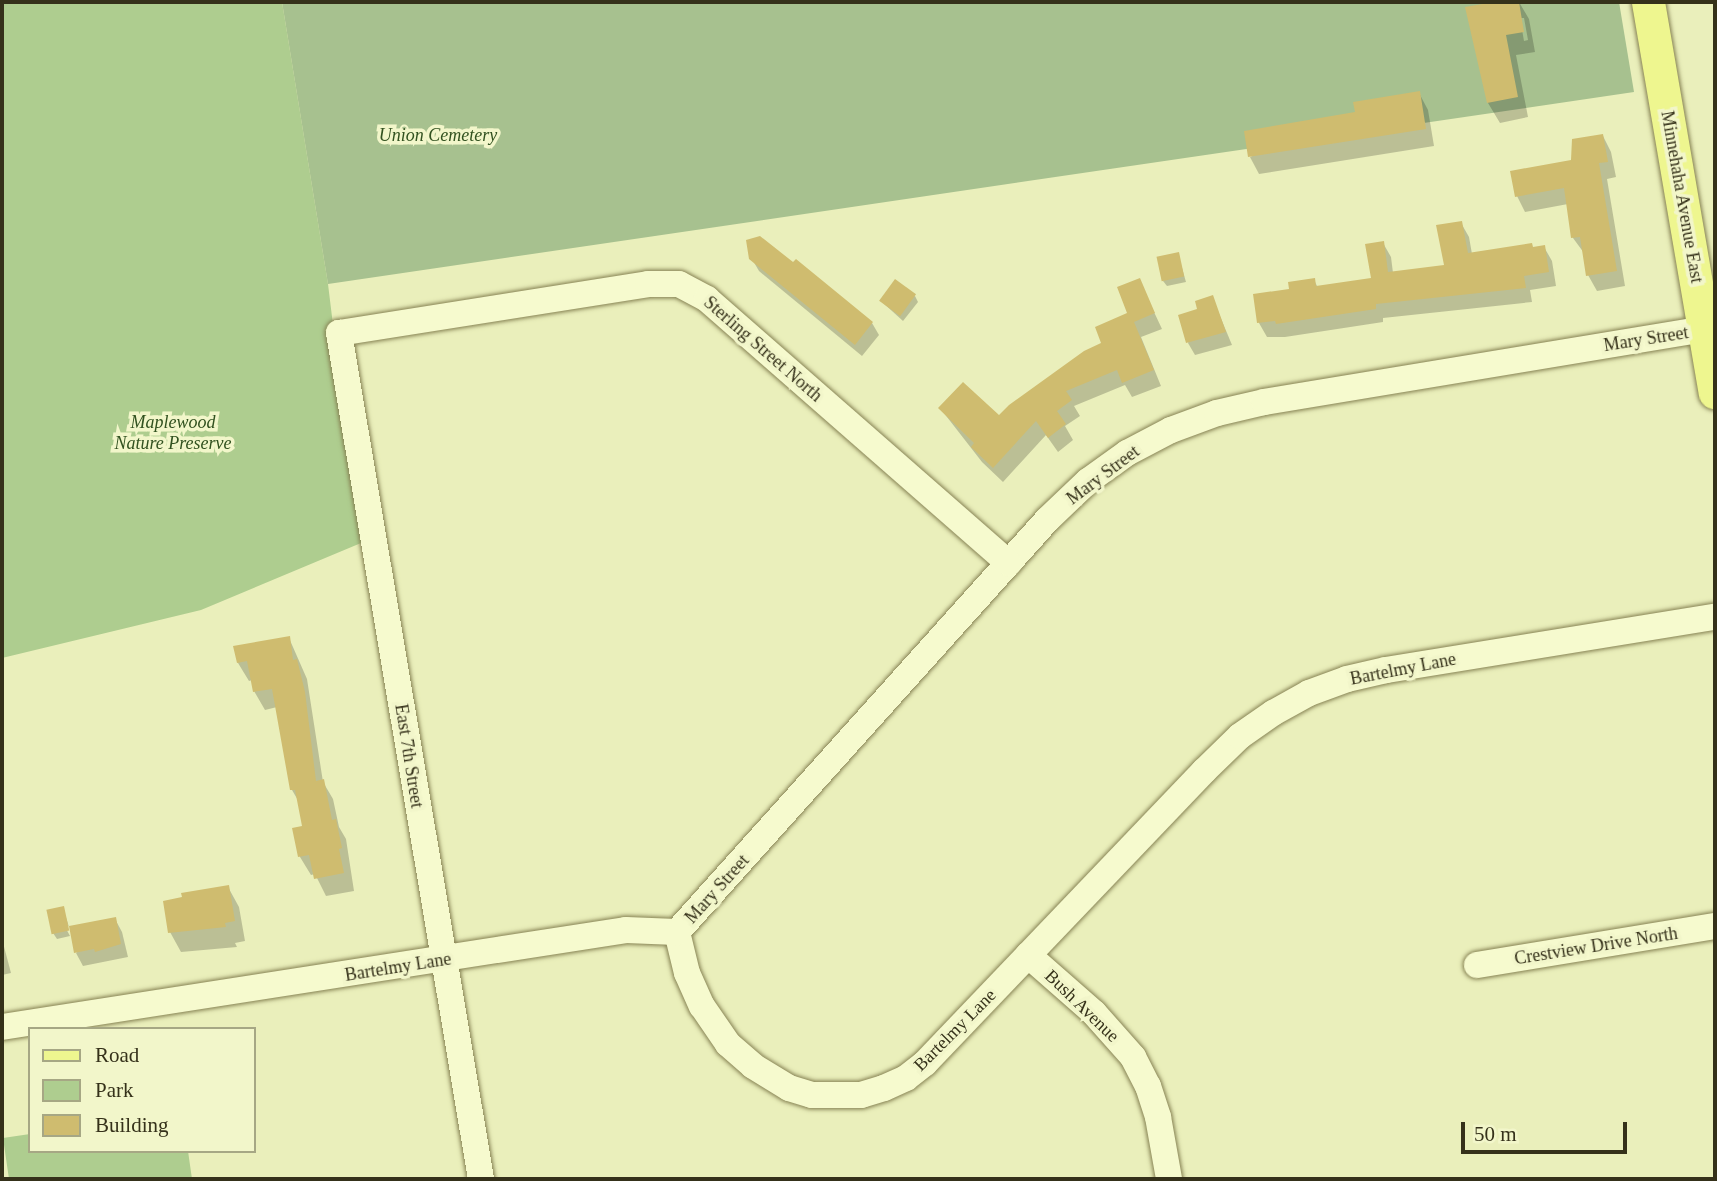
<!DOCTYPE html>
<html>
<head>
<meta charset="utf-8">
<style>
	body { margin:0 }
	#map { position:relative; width:1717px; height:1181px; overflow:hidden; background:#eaefbb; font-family:"Times New Roman",serif }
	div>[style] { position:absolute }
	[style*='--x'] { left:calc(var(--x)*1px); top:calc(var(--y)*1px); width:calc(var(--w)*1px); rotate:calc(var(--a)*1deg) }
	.green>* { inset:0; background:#aecd8f }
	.cemetery>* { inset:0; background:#a7c18f }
	.shadow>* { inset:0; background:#0003 }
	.building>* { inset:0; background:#cfbc6f; transform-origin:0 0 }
	.roads { filter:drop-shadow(0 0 2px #878354) drop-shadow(0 0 2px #878354) }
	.minor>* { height:26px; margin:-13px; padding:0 13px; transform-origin:13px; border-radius:13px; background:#f6face }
	.major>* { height:33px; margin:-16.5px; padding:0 16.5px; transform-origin:16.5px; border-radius:16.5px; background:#eef68f }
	span { translate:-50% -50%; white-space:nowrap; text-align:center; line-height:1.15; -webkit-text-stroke:7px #f2f6ca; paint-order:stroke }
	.park-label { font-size:18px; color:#325220; font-style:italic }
	.street-label { font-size:18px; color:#35311a }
	.frame { position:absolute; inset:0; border:4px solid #35311a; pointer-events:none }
	.legend { position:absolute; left:28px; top:1027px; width:228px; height:126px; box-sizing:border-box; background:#f2f6ca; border:2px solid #a6a784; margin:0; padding:9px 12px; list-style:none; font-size:21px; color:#35311a }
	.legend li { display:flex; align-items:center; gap:14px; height:35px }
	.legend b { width:35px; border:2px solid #a6a784 }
	.scale { position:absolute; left:1461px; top:1122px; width:166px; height:32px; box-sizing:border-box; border:4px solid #35311a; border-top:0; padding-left:9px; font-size:21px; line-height:24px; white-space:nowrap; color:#35311a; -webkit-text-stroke:5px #f2f6ca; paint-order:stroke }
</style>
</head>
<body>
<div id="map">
	<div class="green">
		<i style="clip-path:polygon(2px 2px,282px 2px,328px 284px,349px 456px,373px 538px,201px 610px,2px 658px)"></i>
		<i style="clip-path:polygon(30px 1134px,30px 1151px,188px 1151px,192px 1179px,9px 1179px,3px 1138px)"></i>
	</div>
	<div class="cemetery">
		<i style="clip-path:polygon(282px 2px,1619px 2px,1634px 92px,328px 284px)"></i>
	</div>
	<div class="shadow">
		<i style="clip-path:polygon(evenodd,1503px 2px,1519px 2px,1529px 19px,1535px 52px,1516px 55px,1528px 117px,1500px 123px,1488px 103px,1467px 9px,1503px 2px,1520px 18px,1524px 18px,1528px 40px,1524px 41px,1520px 18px)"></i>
		<i style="clip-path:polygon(1419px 93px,1428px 110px,1434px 146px,1259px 174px,1250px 157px,1357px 113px)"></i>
		<i style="clip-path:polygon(1603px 136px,1611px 152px,1616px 177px,1607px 179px,1625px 286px,1597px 291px,1588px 275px,1584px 253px,1573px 238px,1568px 204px,1525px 212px,1517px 196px,1573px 162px)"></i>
		<i style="clip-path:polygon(1461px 223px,1469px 237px,1472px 254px,1544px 247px,1552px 261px,1556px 286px,1530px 290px,1532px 302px,1383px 318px,1383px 322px,1285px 337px,1267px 337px,1259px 323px,1255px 295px,1291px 291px,1314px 280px,1318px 288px,1373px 280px,1383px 243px,1391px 257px,1393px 273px,1446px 267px)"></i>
		<i style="clip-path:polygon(1178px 254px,1186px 282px,1167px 286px,1163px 281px)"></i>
		<i style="clip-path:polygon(752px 259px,872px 323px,879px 335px,862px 356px,759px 271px)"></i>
		<i style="clip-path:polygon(1139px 280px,1162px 329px,1141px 337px,1161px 386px,1132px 397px,1125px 385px,1074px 406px,1080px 416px,1065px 426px,1073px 440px,1058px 452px,1046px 435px,1003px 482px,982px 462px,940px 408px,1000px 418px,1104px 344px,1130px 314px)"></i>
		<i style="clip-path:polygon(915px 296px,918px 302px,903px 321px,881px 301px)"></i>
		<i style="clip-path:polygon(1212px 297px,1232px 345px,1195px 355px,1188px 343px,1200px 310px)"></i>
		<i style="clip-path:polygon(289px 638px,307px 679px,323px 782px,333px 799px,339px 827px,346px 839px,354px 891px,326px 896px,315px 874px,311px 875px,300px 857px,294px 829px,304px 827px,299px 802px,292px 790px,277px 707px,265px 710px,254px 691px,252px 680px,249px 681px,238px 663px,235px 648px)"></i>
		<i style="clip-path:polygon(228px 887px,239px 907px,245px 941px,235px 943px,237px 947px,181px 952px,170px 932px)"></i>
		<i style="clip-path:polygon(63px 908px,69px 927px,66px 922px,63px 923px,70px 936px,57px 939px,53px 933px)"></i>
		<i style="clip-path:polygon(115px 919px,122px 932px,128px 957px,83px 966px,76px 953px)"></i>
		<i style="clip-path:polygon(2px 939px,11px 973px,2px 975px)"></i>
	</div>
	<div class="building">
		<i style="clip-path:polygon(1494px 2px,1519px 2px,1524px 32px,1506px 35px,1518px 97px,1487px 103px,1465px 7px)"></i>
		<i style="clip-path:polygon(1420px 91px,1426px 129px,1248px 157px,1244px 131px,1355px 112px,1353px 102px)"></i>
		<i style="clip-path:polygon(1603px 134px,1608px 162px,1599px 163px,1617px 271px,1586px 276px,1580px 237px,1571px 238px,1564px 188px,1515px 197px,1510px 171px,1571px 160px,1572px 139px)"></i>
		<i style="clip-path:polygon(1462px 221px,1468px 253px,1532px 243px,1533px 247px,1545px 245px,1549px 272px,1524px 276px,1526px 288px,1376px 304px,1376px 309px,1276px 324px,1275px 321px,1257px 323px,1253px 294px,1289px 289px,1288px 282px,1315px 278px,1316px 286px,1371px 278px,1365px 244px,1384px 241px,1388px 272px,1444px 265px,1436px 225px)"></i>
		<i style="clip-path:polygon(760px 236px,793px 262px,796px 259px,873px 322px,855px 345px,749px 259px,746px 240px)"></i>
		<i style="left:1179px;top:252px;width:25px;height:23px;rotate:78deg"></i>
		<i style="clip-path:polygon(1140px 278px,1155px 313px,1134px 322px,1154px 370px,1122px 383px,1117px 370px,1066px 391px,1072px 400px,1057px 411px,1066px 424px,1048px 438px,1036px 421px,993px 468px,971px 447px,974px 443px,938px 408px,963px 382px,999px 415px,1009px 405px,1084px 351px,1101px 343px,1095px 327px,1127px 313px,1117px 287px)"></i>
		<i style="left:895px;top:279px;width:26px;height:27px;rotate:36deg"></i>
		<i style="clip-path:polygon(1213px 295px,1226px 332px,1186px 343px,1178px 315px,1197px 309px,1195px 301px)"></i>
		<i style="clip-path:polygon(290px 636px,293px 660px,297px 659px,305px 692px,316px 781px,324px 779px,332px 820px,336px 819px,342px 848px,339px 849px,344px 873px,314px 879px,309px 855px,298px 857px,292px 828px,302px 826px,295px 790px,290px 790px,272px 689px,253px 692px,247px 661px,237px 663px,233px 646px)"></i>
		<i style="clip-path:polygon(229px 885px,235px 921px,225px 923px,226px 927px,168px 933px,163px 901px,182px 897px,181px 893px)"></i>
		<i style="left:64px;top:906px;width:25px;height:18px;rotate:78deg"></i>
		<i style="clip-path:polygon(116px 917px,121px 944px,95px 952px,94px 949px,74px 953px,69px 926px)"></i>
	</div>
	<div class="roads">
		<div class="minor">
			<i style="--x:677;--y:932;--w:42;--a:76.3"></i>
			<i style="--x:687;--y:973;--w:36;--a:66"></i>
			<i style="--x:702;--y:1006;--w:46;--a:55.6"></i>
			<i style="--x:728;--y:1044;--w:33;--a:41"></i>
			<i style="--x:753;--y:1066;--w:42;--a:31.4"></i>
			<i style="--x:789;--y:1088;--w:24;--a:17"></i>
			<i style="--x:812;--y:1095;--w:49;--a:0"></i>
			<i style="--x:861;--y:1095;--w:24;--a:-17"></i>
			<i style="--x:884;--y:1088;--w:24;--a:-24"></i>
			<i style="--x:906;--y:1078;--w:24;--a:-38"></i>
			<i style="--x:925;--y:1063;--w:404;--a:-46.3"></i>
			<i style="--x:1204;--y:771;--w:50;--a:-44.2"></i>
			<i style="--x:1240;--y:736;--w:40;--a:-34.9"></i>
			<i style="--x:1273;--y:713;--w:41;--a:-29.1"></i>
			<i style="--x:1309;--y:693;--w:40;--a:-20.2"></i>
			<i style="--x:1347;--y:679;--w:40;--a:-13"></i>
			<i style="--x:1386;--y:670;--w:333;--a:-9.2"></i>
			<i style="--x:677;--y:932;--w:554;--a:-48.07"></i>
			<i style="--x:1047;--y:520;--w:57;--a:-43.6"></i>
			<i style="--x:1088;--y:481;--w:48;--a:-35.7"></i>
			<i style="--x:1127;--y:453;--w:50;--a:-27.6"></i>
			<i style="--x:1171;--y:430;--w:49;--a:-20.3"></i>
			<i style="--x:1217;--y:413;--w:48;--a:-13.2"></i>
			<i style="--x:1264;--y:402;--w:446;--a:-9.4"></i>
			<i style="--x:1028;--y:955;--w:88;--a:41.3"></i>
			<i style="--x:1094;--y:1013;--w:59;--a:48.4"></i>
			<i style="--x:1133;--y:1057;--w:33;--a:63"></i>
			<i style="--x:1148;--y:1086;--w:33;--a:72"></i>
			<i style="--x:1158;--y:1117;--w:63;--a:79.9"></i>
			<i style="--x:1477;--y:965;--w:241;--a:-9.3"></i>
			<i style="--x:2;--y:1027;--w:631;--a:-8.84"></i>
			<i style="--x:626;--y:930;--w:51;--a:2.2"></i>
			<i style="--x:481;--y:1179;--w:858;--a:-99.53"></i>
			<i style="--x:339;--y:333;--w:313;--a:-9"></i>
			<i style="--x:648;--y:284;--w:31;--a:0"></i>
			<i style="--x:679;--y:284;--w:32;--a:28"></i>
			<i style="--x:707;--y:299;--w:401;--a:41.2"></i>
		</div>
		<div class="major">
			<i style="--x:1648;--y:2;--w:396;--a:80.3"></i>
		</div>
	</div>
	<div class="park-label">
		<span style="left:438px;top:135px">Union Cemetery</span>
		<span style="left:173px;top:433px">Maplewood<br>Nature Preserve</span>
	</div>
	<div class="street-label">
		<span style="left:1682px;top:197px;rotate:80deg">Minnehaha Avenue East</span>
		<span style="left:1646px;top:339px;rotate:-9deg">Mary Street</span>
		<span style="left:763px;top:349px;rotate:41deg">Sterling Street North</span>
		<span style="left:1103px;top:475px;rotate:-37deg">Mary Street</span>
		<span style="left:1403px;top:669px;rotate:-11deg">Bartelmy Lane</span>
		<span style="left:409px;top:756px;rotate:81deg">East 7th Street</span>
		<span style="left:717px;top:889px;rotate:-48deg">Mary Street</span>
		<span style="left:1596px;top:946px;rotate:-9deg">Crestview Drive North</span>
		<span style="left:398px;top:967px;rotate:-9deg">Bartelmy Lane</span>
		<span style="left:1082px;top:1006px;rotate:44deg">Bush Avenue</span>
		<span style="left:955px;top:1030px;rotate:-45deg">Bartelmy Lane</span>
	</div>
	<div class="frame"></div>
	<ul class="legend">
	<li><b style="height:9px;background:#eef68f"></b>Road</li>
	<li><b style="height:19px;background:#aecd8f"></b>Park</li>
	<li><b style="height:19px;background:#cfbc6f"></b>Building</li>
	</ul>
	<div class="scale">50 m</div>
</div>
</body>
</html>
